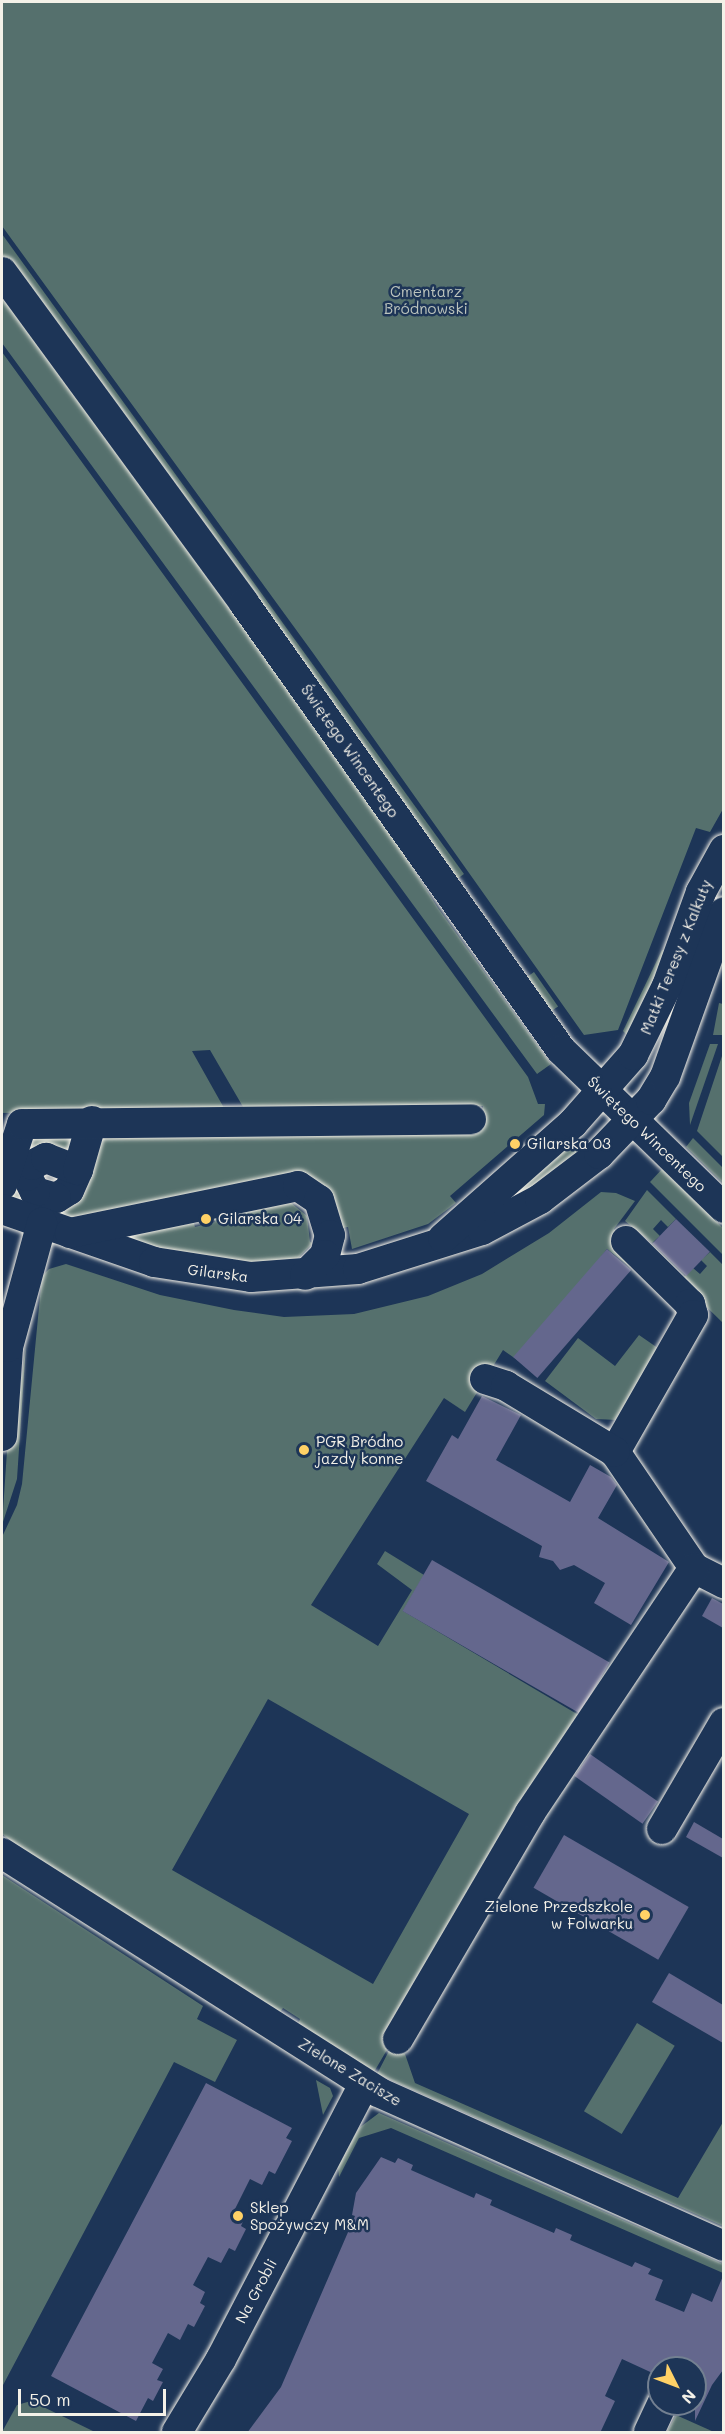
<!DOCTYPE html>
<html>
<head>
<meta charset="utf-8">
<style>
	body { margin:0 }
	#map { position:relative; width:725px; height:2434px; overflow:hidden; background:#1d3557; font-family:Mali,sans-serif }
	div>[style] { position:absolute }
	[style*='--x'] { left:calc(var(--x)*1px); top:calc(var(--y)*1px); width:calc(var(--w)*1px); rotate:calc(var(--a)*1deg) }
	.green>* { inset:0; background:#55706d; transform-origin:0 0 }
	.building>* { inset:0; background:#64678d; transform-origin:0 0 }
	.roads { filter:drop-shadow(0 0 2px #f4f1e8) drop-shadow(0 0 2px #f4f1e8) }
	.minor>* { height:30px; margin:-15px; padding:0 15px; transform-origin:15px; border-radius:15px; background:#1d3557 }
	.dots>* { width:16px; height:16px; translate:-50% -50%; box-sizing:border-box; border:3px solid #1d3557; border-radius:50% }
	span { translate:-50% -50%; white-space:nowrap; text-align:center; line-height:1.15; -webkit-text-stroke:5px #1d3557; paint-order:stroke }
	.park-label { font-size:15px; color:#bcc4bd }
	.street-label { font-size:15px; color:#f4f1e8 }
	.poi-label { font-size:15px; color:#f4f1e8 }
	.left { translate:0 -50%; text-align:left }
	.right { translate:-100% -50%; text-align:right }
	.frame { position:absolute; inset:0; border:3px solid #f4f1e8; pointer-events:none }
	.north { position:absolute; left:647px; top:2356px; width:60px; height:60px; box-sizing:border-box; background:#1d3557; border:2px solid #738091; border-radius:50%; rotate:132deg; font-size:16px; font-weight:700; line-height:24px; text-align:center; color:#f4f1e8 }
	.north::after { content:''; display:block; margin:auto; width:21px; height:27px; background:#ffd166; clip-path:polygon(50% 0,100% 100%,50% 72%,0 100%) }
	.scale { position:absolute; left:18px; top:2389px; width:148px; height:27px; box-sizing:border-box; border:3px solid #f4f1e8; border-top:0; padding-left:8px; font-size:18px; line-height:21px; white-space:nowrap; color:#f4f1e8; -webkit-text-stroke:4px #1d3557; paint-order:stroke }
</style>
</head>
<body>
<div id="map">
	<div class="green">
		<i style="clip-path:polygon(2px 2px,723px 2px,723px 809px,710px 832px,696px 828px,618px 1030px,584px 1035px,313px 653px,2px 226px)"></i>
		<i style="clip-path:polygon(2px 234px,464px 874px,457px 879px,2px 255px)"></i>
		<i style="clip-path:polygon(2px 292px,357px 780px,438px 908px,551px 1064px,537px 1074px,2px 343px)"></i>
		<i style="clip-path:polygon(2px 352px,528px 1077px,538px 1104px,545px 1104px,544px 1115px,450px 1196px,456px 1203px,428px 1224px,352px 1249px,348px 1227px,341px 1228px,330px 1196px,68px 1219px,11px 1197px,27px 1138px,84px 1133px,79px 1150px,36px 1153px,51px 1205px,96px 1133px,481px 1123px,483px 1106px,246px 1112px,210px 1050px,192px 1051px,224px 1108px,2px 1113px)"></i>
		<i style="clip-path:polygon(662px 950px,666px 951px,656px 978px,628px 1036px,623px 1031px)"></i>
		<i style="left:534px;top:972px;width:42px;height:9px;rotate:55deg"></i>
		<i style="clip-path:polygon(719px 1003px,723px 1004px,723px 1029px,722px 1035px,713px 1035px)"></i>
		<i style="clip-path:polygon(710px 1044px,718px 1044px,690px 1125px,689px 1103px)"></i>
		<i style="clip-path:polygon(723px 1053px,723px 1157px,697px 1131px)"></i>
		<i style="clip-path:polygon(693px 1138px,723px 1168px,723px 1183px,686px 1147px)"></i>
		<i style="clip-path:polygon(574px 1139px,585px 1152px,544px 1184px,498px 1206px)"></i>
		<i style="clip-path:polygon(663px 1168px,723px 1228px,723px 1255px,650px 1182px)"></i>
		<i style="clip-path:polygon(647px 1190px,676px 1219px,668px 1227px,661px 1220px,653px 1229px,660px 1236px,652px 1243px,625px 1221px)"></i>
		<i style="clip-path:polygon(evenodd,601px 1192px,616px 1193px,635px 1201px,614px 1229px,617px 1232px,611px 1240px,635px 1265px,632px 1268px,607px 1249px,520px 1362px,503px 1350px,465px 1412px,444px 1398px,311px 1605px,378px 1646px,412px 1590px,377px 1564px,385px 1551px,424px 1575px,403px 1611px,582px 1717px,374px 2072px,298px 2024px,300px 2019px,283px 2008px,280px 2012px,61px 1878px,2px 1834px,2px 1537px,17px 1505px,22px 1484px,42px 1276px,49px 1269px,66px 1264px,160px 1295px,234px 1310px,284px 1317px,354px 1314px,428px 1296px,482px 1274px,549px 1233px,601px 1192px,268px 1699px,469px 1814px,373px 1984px,172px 1870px,268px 1699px)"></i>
		<i style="clip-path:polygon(290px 1202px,307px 1216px,310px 1242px,313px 1243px,295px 1261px,250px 1263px,177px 1254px,125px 1237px,193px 1220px,195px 1227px,215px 1222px,214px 1215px)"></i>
		<i style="clip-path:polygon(710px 1252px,723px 1265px,723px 1323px,680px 1281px,693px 1268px,700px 1274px,707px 1266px,701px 1260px)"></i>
		<i style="clip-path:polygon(639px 1335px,665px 1353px,617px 1420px,596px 1419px,545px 1381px,578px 1338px,615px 1366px)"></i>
		<i style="clip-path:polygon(26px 1344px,17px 1479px,2px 1525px,7px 1451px,13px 1447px)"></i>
		<i style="clip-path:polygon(2px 1875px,203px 2006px,197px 2019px,237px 2040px,215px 2082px,174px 2062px,2px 2387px)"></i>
		<i style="left:637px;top:2023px;width:44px;height:103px;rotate:31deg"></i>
		<i style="clip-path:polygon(392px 2045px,405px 2054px,415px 2083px,678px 2198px,723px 2122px,723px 2226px,377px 2074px)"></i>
		<i style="clip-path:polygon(316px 2080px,330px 2088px,333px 2096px,323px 2115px)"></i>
		<i style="clip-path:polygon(379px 2113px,723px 2264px,723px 2273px,391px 2128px,359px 2138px,339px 2177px,338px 2166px,359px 2128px)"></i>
		<i style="clip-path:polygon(31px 2401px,95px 2432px,2px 2432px,17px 2405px)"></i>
		<i style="clip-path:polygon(676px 2415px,714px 2432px,667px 2432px)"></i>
	</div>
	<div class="building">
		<i style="left:676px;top:1219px;width:47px;height:34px;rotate:44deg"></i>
		<i style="left:607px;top:1249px;width:32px;height:143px;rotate:41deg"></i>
		<i style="clip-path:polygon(482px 1396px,521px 1415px,496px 1460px,570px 1502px,590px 1465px,611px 1477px,617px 1485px,598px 1518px,669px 1562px,631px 1625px,594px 1603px,605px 1583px,574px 1565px,560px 1570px,553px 1561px,539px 1557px,542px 1546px,426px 1481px,452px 1435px,458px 1439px)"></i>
		<i style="left:432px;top:1560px;width:205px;height:59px;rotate:30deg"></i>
		<i style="clip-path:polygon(712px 1598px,723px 1604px,723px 1628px,702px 1616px)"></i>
		<i style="left:590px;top:1754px;width:83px;height:27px;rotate:35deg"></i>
		<i style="clip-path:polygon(694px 1822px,723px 1839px,723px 1858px,686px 1837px)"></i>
		<i style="left:564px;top:1835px;width:144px;height:61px;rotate:30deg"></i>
		<i style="clip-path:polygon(669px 1973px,723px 2005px,723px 2043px,652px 2002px)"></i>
		<i style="clip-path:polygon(206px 2083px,292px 2128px,286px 2138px,292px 2141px,275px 2174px,269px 2171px,262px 2185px,250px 2179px,235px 2209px,246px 2215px,241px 2226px,246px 2229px,235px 2251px,229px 2248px,221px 2263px,208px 2257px,193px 2285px,205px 2292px,200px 2303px,205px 2306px,194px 2327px,188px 2324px,180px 2340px,168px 2333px,152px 2363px,163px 2369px,157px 2380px,163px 2382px,153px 2401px,148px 2398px,136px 2421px,51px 2376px)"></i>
		<i style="clip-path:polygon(381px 2157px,395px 2163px,398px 2158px,413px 2165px,411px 2170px,474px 2198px,476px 2193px,492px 2200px,490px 2205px,554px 2233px,556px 2228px,572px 2235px,570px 2240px,632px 2267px,635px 2262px,651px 2269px,648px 2274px,663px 2280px,655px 2300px,684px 2312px,692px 2293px,712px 2302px,723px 2276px,723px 2370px,712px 2385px,695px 2421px,695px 2368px,659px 2368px,659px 2376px,622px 2359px,605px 2396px,615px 2401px,600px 2433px,247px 2433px,281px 2387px,355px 2216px,352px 2215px,356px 2193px)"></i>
	</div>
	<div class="roads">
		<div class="minor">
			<i style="--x:2;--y:272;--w:410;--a:53.8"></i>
			<i style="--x:244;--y:603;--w:548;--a:54.66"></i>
			<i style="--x:561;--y:1050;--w:227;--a:44.1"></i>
			<i style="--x:78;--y:1170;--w:22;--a:114"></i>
			<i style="--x:69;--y:1190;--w:15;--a:148"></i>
			<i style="--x:56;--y:1198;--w:22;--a:-164"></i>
			<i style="--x:35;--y:1192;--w:18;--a:-117"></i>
			<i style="--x:27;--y:1176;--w:12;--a:-66"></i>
			<i style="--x:32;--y:1165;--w:16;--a:-27"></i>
			<i style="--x:46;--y:1158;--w:34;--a:21"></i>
			<i style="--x:78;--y:1170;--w:51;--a:-74.1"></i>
			<i style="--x:2;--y:1185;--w:64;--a:-71.8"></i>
			<i style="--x:22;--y:1124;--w:449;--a:-0.6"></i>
			<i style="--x:2;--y:1209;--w:161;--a:19.2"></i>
			<i style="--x:154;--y:1262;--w:98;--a:8.8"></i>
			<i style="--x:251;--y:1277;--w:107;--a:-4.3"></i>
			<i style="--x:358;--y:1269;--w:130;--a:-17.5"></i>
			<i style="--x:482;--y:1230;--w:66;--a:-28.1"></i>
			<i style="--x:540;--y:1199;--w:74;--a:-37.3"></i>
			<i style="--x:599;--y:1154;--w:75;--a:-46.1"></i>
			<i style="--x:651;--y:1100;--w:27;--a:-59"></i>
			<i style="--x:665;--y:1077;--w:175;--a:-70.3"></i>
			<i style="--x:70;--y:1233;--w:233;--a:-11.6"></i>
			<i style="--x:298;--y:1186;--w:25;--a:34"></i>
			<i style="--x:319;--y:1200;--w:37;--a:73"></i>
			<i style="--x:330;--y:1235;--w:21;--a:104"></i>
			<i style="--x:325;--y:1255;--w:28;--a:135"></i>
			<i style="--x:443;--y:1238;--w:174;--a:-41.5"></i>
			<i style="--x:573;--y:1123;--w:91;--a:-48.6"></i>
			<i style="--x:633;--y:1055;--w:77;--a:-63.8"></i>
			<i style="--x:667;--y:986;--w:100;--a:-70.1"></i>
			<i style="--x:701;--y:892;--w:48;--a:-61.3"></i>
			<i style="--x:626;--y:1241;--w:90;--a:44.5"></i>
			<i style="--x:690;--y:1304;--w:11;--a:75"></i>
			<i style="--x:693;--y:1315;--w:158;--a:119.7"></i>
			<i style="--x:615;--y:1452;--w:140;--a:55.7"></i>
			<i style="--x:694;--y:1568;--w:34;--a:27"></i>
			<i style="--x:485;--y:1379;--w:22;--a:18"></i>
			<i style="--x:506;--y:1386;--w:127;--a:31.2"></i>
			<i style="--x:2;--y:1436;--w:89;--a:-86.1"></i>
			<i style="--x:8;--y:1347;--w:129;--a:-74.7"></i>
			<i style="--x:662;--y:1829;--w:123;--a:-59.7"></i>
			<i style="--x:2;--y:1853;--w:446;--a:32.4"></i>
			<i style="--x:378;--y:2092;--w:379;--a:24"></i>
			<i style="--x:398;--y:2039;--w:262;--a:-59.7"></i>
			<i style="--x:530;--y:1813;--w:295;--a:-56.2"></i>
			<i style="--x:177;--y:2432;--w:85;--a:-58.9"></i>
			<i style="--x:221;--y:2359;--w:310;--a:-62.5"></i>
			<i style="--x:649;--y:2432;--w:31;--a:-65"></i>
		</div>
	</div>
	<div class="dots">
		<i style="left:515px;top:1144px;background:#ffd166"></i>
		<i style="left:206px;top:1219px;background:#ffd166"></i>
		<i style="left:304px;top:1450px;background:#ffd166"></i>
		<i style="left:645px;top:1915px;background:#ffd166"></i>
		<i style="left:238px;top:2216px;background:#ffd166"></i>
	</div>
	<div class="park-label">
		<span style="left:426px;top:300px">Cmentarz<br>Bródnowski</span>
	</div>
	<div class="street-label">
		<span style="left:350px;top:751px;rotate:55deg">Świętego Wincentego</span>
		<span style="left:676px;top:957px;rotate:-68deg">Matki Teresy z Kalkuty</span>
		<span style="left:647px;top:1134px;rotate:44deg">Świętego Wincentego</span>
		<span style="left:218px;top:1273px;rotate:7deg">Gilarska</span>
		<span style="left:350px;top:2072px;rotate:31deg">Zielone Zacisze</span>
		<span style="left:256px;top:2291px;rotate:-62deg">Na Grobli</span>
	</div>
	<div class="poi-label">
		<span class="left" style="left:527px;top:1144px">Gilarska 03</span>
		<span class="left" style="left:218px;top:1219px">Gilarska 04</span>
		<span class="left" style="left:316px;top:1450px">PGR Bródno<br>jazdy konne</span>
		<span class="right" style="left:633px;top:1915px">Zielone Przedszkole<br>w Folwarku</span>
		<span class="left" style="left:250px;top:2216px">Sklep<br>Spożywczy M&amp;M</span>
	</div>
	<div class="frame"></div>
	<div class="north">N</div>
	<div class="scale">50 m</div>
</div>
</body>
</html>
